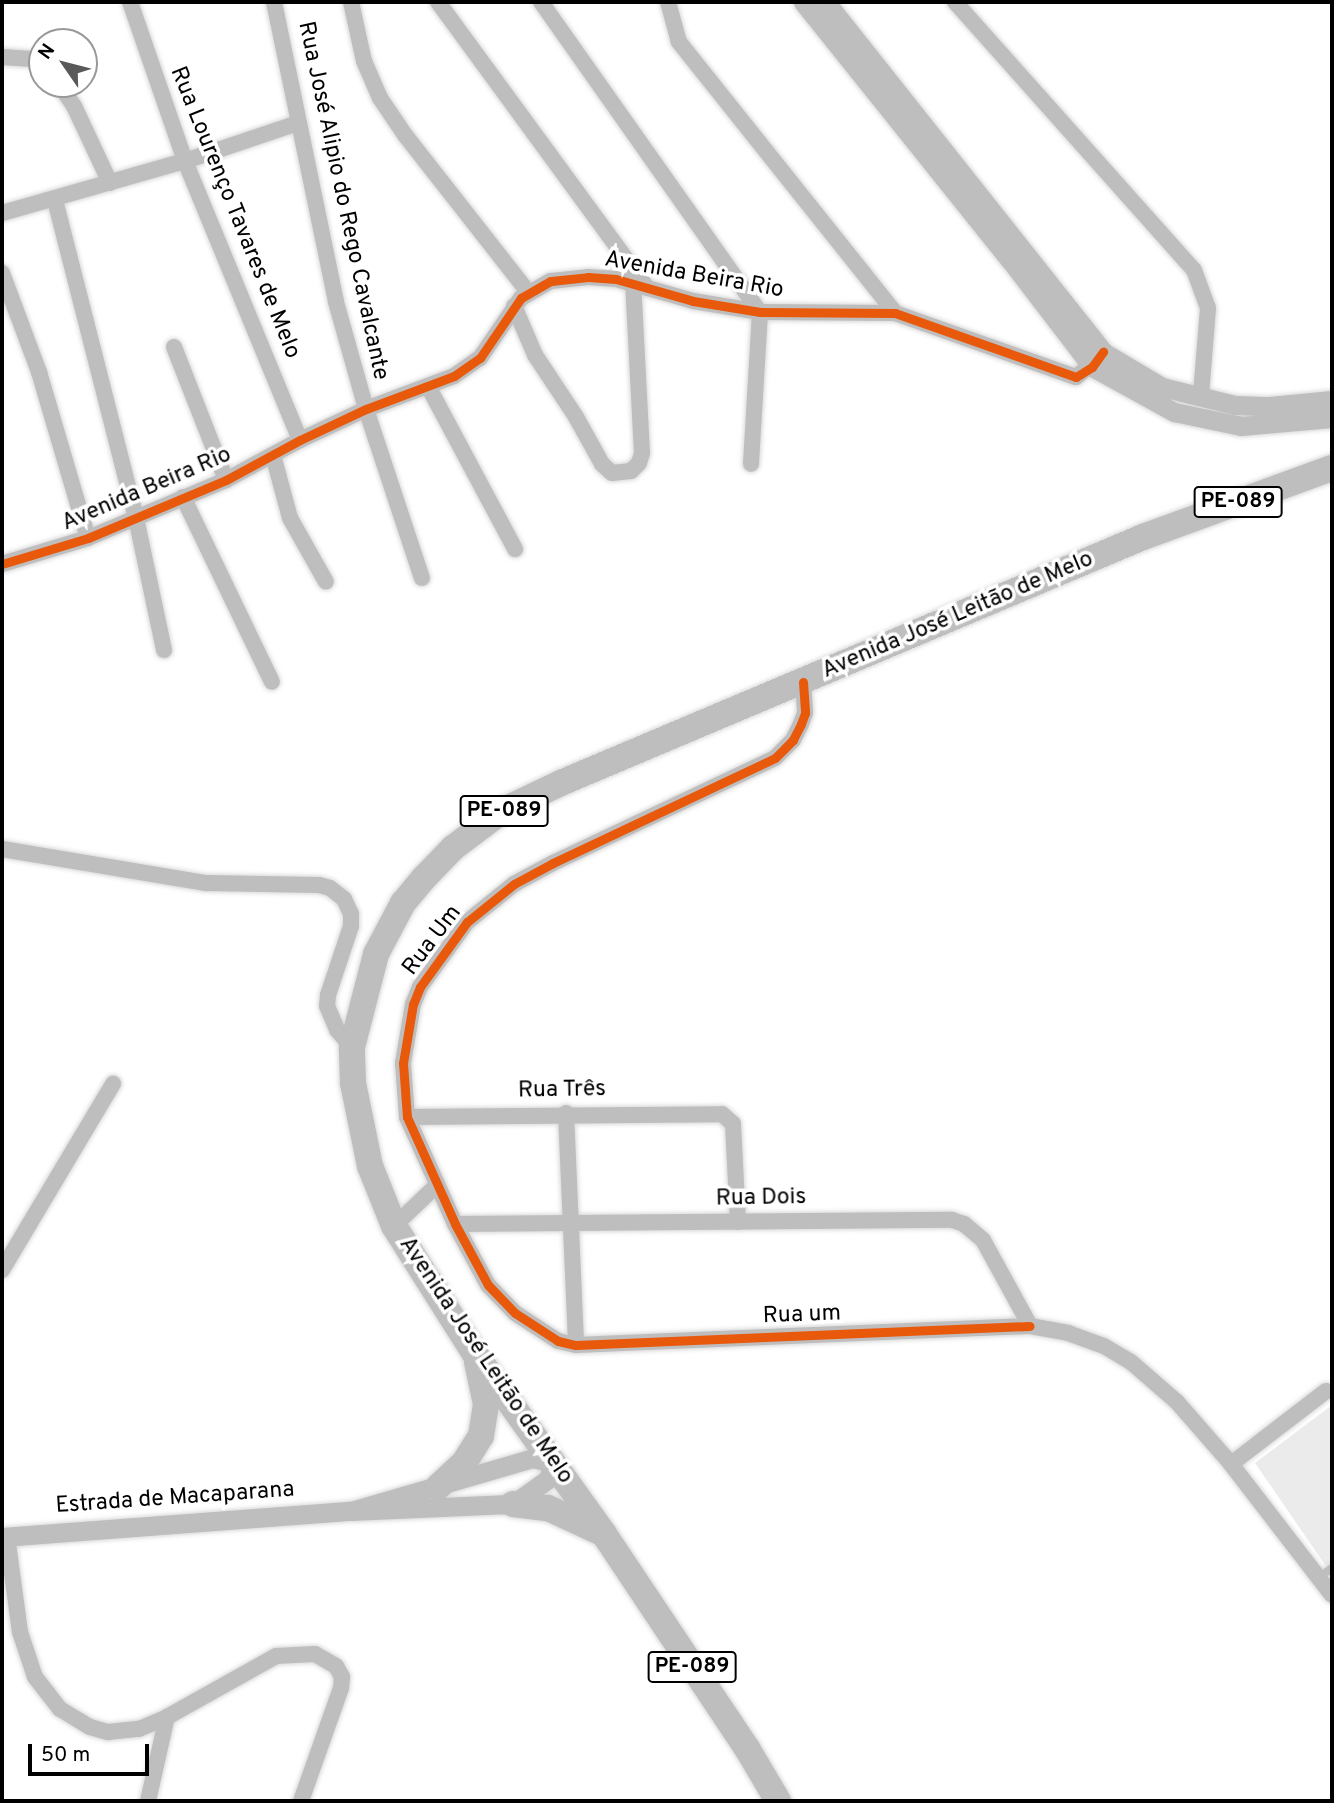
<!DOCTYPE html>
<html>
<head>
<meta charset="utf-8">
<style>
	body { margin:0 }
	#map { position:relative; width:1334px; height:1803px; overflow:hidden; background:#fff; font-family:Overpass,sans-serif }
	div>[style] { position:absolute }
	[style*='--x'] { left:calc(var(--x)*1px); top:calc(var(--y)*1px); width:calc(var(--w)*1px); rotate:calc(var(--a)*1deg) }
	.green>* { inset:0; background:#ebebeb }
	.roads { filter:drop-shadow(0 0 2px #dbdbdb) drop-shadow(0 0 2px #dbdbdb) }
	.service>* { height:8px; margin:-4px; padding:0 4px; transform-origin:4px; border-radius:4px; background:#bebebe }
	.minor>* { height:16px; margin:-8px; padding:0 8px; transform-origin:8px; border-radius:8px; background:#bebebe }
	.tertiary>* { height:19px; margin:-9.5px; padding:0 9.5px; transform-origin:9.5px; border-radius:9.5px; background:#bebebe }
	.primary>* { height:26px; margin:-13px; padding:0 13px; transform-origin:13px; border-radius:13px; background:#bebebe }
	.cycleway>* { height:9px; margin:-4.5px; padding:0 4.5px; transform-origin:4.5px; border-radius:4.5px; background:#e8590c }
	span { translate:-50% -50%; white-space:nowrap; text-align:center; line-height:1.15; -webkit-text-stroke:7px #fff; paint-order:stroke }
	.shield-label span { padding:2px 5px; background:#fff; border:2px solid; border-radius:5px; -webkit-text-stroke-width:0 }
	.shield-label { font-size:21px; color:#000; font-weight:700 }
	.street-label { font-size:23px; color:#000 }
	.frame { position:absolute; inset:0; border:4px solid #000; pointer-events:none }
	.north { position:absolute; left:28px; top:28px; width:70px; height:70px; box-sizing:border-box; background:#fff; border:2px solid #999; border-radius:50%; rotate:305deg; font-size:19px; font-weight:700; line-height:28px; text-align:center; color:#000 }
	.north::after { content:''; display:block; margin:auto; width:24px; height:32px; background:#595959; clip-path:polygon(50% 0,100% 100%,50% 72%,0 100%) }
	.scale { position:absolute; left:28px; top:1744px; width:121px; height:32px; box-sizing:border-box; border:4px solid #000; border-top:0; padding-left:9px; font-size:21px; line-height:24px; white-space:nowrap; color:#000; -webkit-text-stroke:5px #fff; paint-order:stroke }
</style>
</head>
<body>
<div id="map">
	<div class="green">
		<i style="clip-path:polygon(1332px 1405px,1332px 1575px,1255px 1463px)"></i>
	</div>
	<div class="roads">
		<div class="service">
			<i style="--x:1320;--y:1577;--w:15;--a:-37"></i>
		</div>
		<div class="minor">
			<i style="--x:130;--y:2;--w:168;--a:70.9"></i>
			<i style="--x:185;--y:161;--w:302;--a:67.6"></i>
			<i style="--x:274;--y:2;--w:306;--a:78.3"></i>
			<i style="--x:336;--y:302;--w:111;--a:74.3"></i>
			<i style="--x:366;--y:409;--w:178;--a:71.7"></i>
			<i style="--x:351;--y:2;--w:60;--a:77.6"></i>
			<i style="--x:364;--y:61;--w:40;--a:66.6"></i>
			<i style="--x:380;--y:98;--w:45;--a:56"></i>
			<i style="--x:405;--y:135;--w:199;--a:51.9"></i>
			<i style="--x:438;--y:2;--w:354;--a:53.8"></i>
			<i style="--x:541;--y:2;--w:380;--a:54.8"></i>
			<i style="--x:760;--y:312;--w:152;--a:93.4"></i>
			<i style="--x:668;--y:2;--w:41;--a:74.6"></i>
			<i style="--x:679;--y:42;--w:347;--a:51.4"></i>
			<i style="--x:955;--y:2;--w:359;--a:48.3"></i>
			<i style="--x:1194;--y:270;--w:40;--a:69.8"></i>
			<i style="--x:1208;--y:308;--w:87;--a:94.6"></i>
			<i style="--x:2;--y:57;--w:30;--a:4"></i>
			<i style="--x:32;--y:59;--w:12;--a:31"></i>
			<i style="--x:59;--y:84;--w:27;--a:56"></i>
			<i style="--x:74;--y:106;--w:85;--a:64.9"></i>
			<i style="--x:55;--y:200;--w:328;--a:75.7"></i>
			<i style="--x:136;--y:518;--w:135;--a:78"></i>
			<i style="--x:2;--y:213;--w:190;--a:-15.9"></i>
			<i style="--x:185;--y:161;--w:119;--a:-18.6"></i>
			<i style="--x:2;--y:273;--w:106;--a:69.5"></i>
			<i style="--x:39;--y:372;--w:173;--a:73.6"></i>
			<i style="--x:514;--y:306;--w:53;--a:66.8"></i>
			<i style="--x:535;--y:355;--w:74;--a:56.5"></i>
			<i style="--x:576;--y:417;--w:54;--a:61"></i>
			<i style="--x:602;--y:464;--w:13;--a:42"></i>
			<i style="--x:612;--y:473;--w:19;--a:-6"></i>
			<i style="--x:631;--y:471;--w:11;--a:-45"></i>
			<i style="--x:639;--y:463;--w:10;--a:-73"></i>
			<i style="--x:642;--y:453;--w:170;--a:-93"></i>
			<i style="--x:174;--y:347;--w:143;--a:68.6"></i>
			<i style="--x:428;--y:386;--w:185;--a:61.9"></i>
			<i style="--x:273;--y:455;--w:65;--a:74.9"></i>
			<i style="--x:290;--y:518;--w:73;--a:60.6"></i>
			<i style="--x:183;--y:497;--w:205;--a:64.3"></i>
			<i style="--x:2;--y:564;--w:90;--a:-16.8"></i>
			<i style="--x:88;--y:538;--w:150;--a:-22.8"></i>
			<i style="--x:226;--y:480;--w:84;--a:-28.4"></i>
			<i style="--x:300;--y:440;--w:73;--a:-25.2"></i>
			<i style="--x:366;--y:409;--w:94;--a:-20.6"></i>
			<i style="--x:454;--y:376;--w:32;--a:-35"></i>
			<i style="--x:480;--y:358;--w:73;--a:-55.7"></i>
			<i style="--x:521;--y:298;--w:34;--a:-30"></i>
			<i style="--x:551;--y:281;--w:37;--a:-6"></i>
			<i style="--x:588;--y:277;--w:28;--a:4"></i>
			<i style="--x:616;--y:279;--w:80;--a:15.9"></i>
			<i style="--x:693;--y:301;--w:68;--a:9.3"></i>
			<i style="--x:760;--y:312;--w:135;--a:0.4"></i>
			<i style="--x:895;--y:313;--w:192;--a:19.5"></i>
			<i style="--x:1076;--y:377;--w:27;--a:-39"></i>
			<i style="--x:803;--y:682;--w:31;--a:86"></i>
			<i style="--x:805;--y:713;--w:12;--a:110"></i>
			<i style="--x:801;--y:724;--w:18;--a:117"></i>
			<i style="--x:793;--y:740;--w:25;--a:135"></i>
			<i style="--x:775;--y:758;--w:246;--a:154.7"></i>
			<i style="--x:553;--y:863;--w:44;--a:151.7"></i>
			<i style="--x:514;--y:884;--w:60;--a:141"></i>
			<i style="--x:467;--y:922;--w:80;--a:125.9"></i>
			<i style="--x:420;--y:987;--w:18;--a:112"></i>
			<i style="--x:413;--y:1004;--w:60;--a:99.6"></i>
			<i style="--x:403;--y:1063;--w:54;--a:85.8"></i>
			<i style="--x:407;--y:1117;--w:117;--a:65.8"></i>
			<i style="--x:455;--y:1224;--w:69;--a:61.6"></i>
			<i style="--x:488;--y:1285;--w:39;--a:46"></i>
			<i style="--x:515;--y:1313;--w:51;--a:33.1"></i>
			<i style="--x:558;--y:1341;--w:18;--a:13"></i>
			<i style="--x:576;--y:1345;--w:454;--a:-2.4"></i>
			<i style="--x:2;--y:849;--w:207;--a:9.5"></i>
			<i style="--x:206;--y:883;--w:113;--a:1"></i>
			<i style="--x:319;--y:885;--w:11;--a:15"></i>
			<i style="--x:330;--y:888;--w:18;--a:38"></i>
			<i style="--x:344;--y:899;--w:17;--a:65"></i>
			<i style="--x:351;--y:914;--w:12;--a:90"></i>
			<i style="--x:351;--y:926;--w:73;--a:108.4"></i>
			<i style="--x:328;--y:995;--w:11;--a:95"></i>
			<i style="--x:327;--y:1006;--w:26;--a:67"></i>
			<i style="--x:337;--y:1030;--w:23;--a:49"></i>
			<i style="--x:566;--y:1113;--w:232;--a:87.5"></i>
			<i style="--x:407;--y:1117;--w:315;--a:-0.5"></i>
			<i style="--x:722;--y:1114;--w:15;--a:42"></i>
			<i style="--x:733;--y:1124;--w:98;--a:87.1"></i>
			<i style="--x:455;--y:1224;--w:497;--a:-0.5"></i>
			<i style="--x:952;--y:1220;--w:13;--a:18"></i>
			<i style="--x:964;--y:1224;--w:25;--a:40"></i>
			<i style="--x:983;--y:1240;--w:98;--a:61.3"></i>
			<i style="--x:1030;--y:1326;--w:39;--a:10"></i>
			<i style="--x:1068;--y:1333;--w:38;--a:20"></i>
			<i style="--x:1104;--y:1346;--w:31;--a:31"></i>
			<i style="--x:1131;--y:1362;--w:61;--a:41"></i>
			<i style="--x:1177;--y:1402;--w:82;--a:48.9"></i>
			<i style="--x:1231;--y:1464;--w:165;--a:52.4"></i>
			<i style="--x:394;--y:1226;--w:59;--a:-43.6"></i>
			<i style="--x:2;--y:1270;--w:217;--a:-59.2"></i>
			<i style="--x:1231;--y:1464;--w:120;--a:-37.5"></i>
			<i style="--x:7;--y:1536;--w:97;--a:82.3"></i>
			<i style="--x:20;--y:1632;--w:47;--a:71.6"></i>
			<i style="--x:35;--y:1677;--w:41;--a:52"></i>
			<i style="--x:60;--y:1709;--w:35;--a:31"></i>
			<i style="--x:90;--y:1727;--w:19;--a:16"></i>
			<i style="--x:108;--y:1732;--w:31;--a:-6"></i>
			<i style="--x:139;--y:1729;--w:30;--a:-23"></i>
			<i style="--x:167;--y:1717;--w:125;--a:-29.2"></i>
			<i style="--x:276;--y:1656;--w:39;--a:-3"></i>
			<i style="--x:315;--y:1654;--w:24;--a:30"></i>
			<i style="--x:336;--y:1666;--w:13;--a:61"></i>
			<i style="--x:342;--y:1677;--w:11;--a:95"></i>
			<i style="--x:341;--y:1688;--w:120;--a:109.5"></i>
			<i style="--x:148;--y:1801;--w:86;--a:-77.3"></i>
		</div>
		<div class="tertiary">
			<i style="--x:803;--y:2;--w:331;--a:51.3"></i>
			<i style="--x:1010;--y:260;--w:135;--a:52.5"></i>
			<i style="--x:1092;--y:367;--w:94;--a:28.8"></i>
			<i style="--x:1174;--y:412;--w:68;--a:11.8"></i>
			<i style="--x:1241;--y:426;--w:91;--a:-5"></i>
			<i style="--x:826;--y:2;--w:446;--a:51.6"></i>
			<i style="--x:1103;--y:352;--w:69;--a:30.7"></i>
			<i style="--x:1162;--y:387;--w:75;--a:13.9"></i>
			<i style="--x:1235;--y:405;--w:35;--a:2"></i>
			<i style="--x:1270;--y:406;--w:62;--a:-5.5"></i>
			<i style="--x:2;--y:1537;--w:350;--a:-4.3"></i>
			<i style="--x:351;--y:1511;--w:162;--a:-2.5"></i>
			<i style="--x:513;--y:1504;--w:43;--a:-35.5"></i>
			<i style="--x:548;--y:1479;--w:17;--a:-73"></i>
			<i style="--x:553;--y:1463;--w:21;--a:-166"></i>
			<i style="--x:533;--y:1458;--w:190;--a:163.8"></i>
		</div>
		<div class="primary">
			<i style="--x:438;--y:1487;--w:35;--a:-43"></i>
			<i style="--x:464;--y:1463;--w:32;--a:-58"></i>
			<i style="--x:481;--y:1436;--w:32;--a:-81"></i>
			<i style="--x:486;--y:1404;--w:43;--a:-102.1"></i>
			<i style="--x:513;--y:1504;--w:35;--a:7"></i>
			<i style="--x:548;--y:1508;--w:57;--a:24.8"></i>
			<i style="--x:778;--y:1801;--w:59;--a:-120.5"></i>
			<i style="--x:748;--y:1750;--w:260;--a:-123.7"></i>
			<i style="--x:604;--y:1534;--w:221;--a:-125.6"></i>
			<i style="--x:475;--y:1354;--w:151;--a:-122.3"></i>
			<i style="--x:394;--y:1226;--w:65;--a:-111.8"></i>
			<i style="--x:370;--y:1166;--w:85;--a:-101.6"></i>
			<i style="--x:353;--y:1083;--w:36;--a:-92"></i>
			<i style="--x:352;--y:1047;--w:96;--a:-75.5"></i>
			<i style="--x:376;--y:954;--w:58;--a:-62.1"></i>
			<i style="--x:403;--y:903;--w:33;--a:-50"></i>
			<i style="--x:424;--y:878;--w:42;--a:-46"></i>
			<i style="--x:453;--y:848;--w:61;--a:-37.1"></i>
			<i style="--x:502;--y:811;--w:68;--a:-25.4"></i>
			<i style="--x:563;--y:782;--w:630;--a:-22.9"></i>
			<i style="--x:1143;--y:537;--w:201;--a:-20.1"></i>
		</div>
	</div>
	<div class="cycleway">
		<i style="--x:2;--y:564;--w:90;--a:-16.8"></i>
		<i style="--x:88;--y:538;--w:150;--a:-22.8"></i>
		<i style="--x:226;--y:480;--w:84;--a:-28.4"></i>
		<i style="--x:300;--y:440;--w:73;--a:-25.2"></i>
		<i style="--x:366;--y:409;--w:94;--a:-20.6"></i>
		<i style="--x:454;--y:376;--w:32;--a:-35"></i>
		<i style="--x:480;--y:358;--w:73;--a:-55.7"></i>
		<i style="--x:521;--y:298;--w:34;--a:-30"></i>
		<i style="--x:551;--y:281;--w:37;--a:-6"></i>
		<i style="--x:588;--y:277;--w:28;--a:4"></i>
		<i style="--x:616;--y:279;--w:80;--a:15.9"></i>
		<i style="--x:693;--y:301;--w:68;--a:9.3"></i>
		<i style="--x:760;--y:312;--w:135;--a:0.4"></i>
		<i style="--x:895;--y:313;--w:192;--a:19.5"></i>
		<i style="--x:1076;--y:377;--w:19;--a:-32"></i>
		<i style="--x:1092;--y:367;--w:19;--a:-54"></i>
		<i style="--x:803;--y:682;--w:31;--a:86"></i>
		<i style="--x:805;--y:713;--w:12;--a:110"></i>
		<i style="--x:801;--y:724;--w:18;--a:117"></i>
		<i style="--x:793;--y:740;--w:25;--a:135"></i>
		<i style="--x:775;--y:758;--w:246;--a:154.7"></i>
		<i style="--x:553;--y:863;--w:44;--a:151.7"></i>
		<i style="--x:514;--y:884;--w:60;--a:141"></i>
		<i style="--x:467;--y:922;--w:80;--a:125.9"></i>
		<i style="--x:420;--y:987;--w:18;--a:112"></i>
		<i style="--x:413;--y:1004;--w:60;--a:99.6"></i>
		<i style="--x:403;--y:1063;--w:54;--a:85.8"></i>
		<i style="--x:407;--y:1117;--w:117;--a:65.8"></i>
		<i style="--x:455;--y:1224;--w:69;--a:61.6"></i>
		<i style="--x:488;--y:1285;--w:39;--a:46"></i>
		<i style="--x:515;--y:1313;--w:51;--a:33.1"></i>
		<i style="--x:558;--y:1341;--w:18;--a:13"></i>
		<i style="--x:576;--y:1345;--w:454;--a:-2.4"></i>
	</div>
	<div class="shield-label">
		<span style="left:1238px;top:502px">PE-089</span>
		<span style="left:504px;top:811px">PE-089</span>
		<span style="left:692px;top:1667px">PE-089</span>
	</div>
	<div class="street-label">
		<span style="left:342px;top:201px;rotate:78deg">Rua José Alipio do Rego Cavalcante</span>
		<span style="left:234px;top:213px;rotate:68deg">Rua Lourenço Tavares de Melo</span>
		<span style="left:694px;top:276px;rotate:10deg">Avenida Beira Rio</span>
		<span style="left:147px;top:490px;rotate:-23deg">Avenida Beira Rio</span>
		<span style="left:958px;top:616px;rotate:-23deg">Avenida José Leitão de Melo</span>
		<span style="left:433px;top:941px;rotate:-53deg">Rua Um</span>
		<span style="left:562px;top:1091px;rotate:-1deg">Rua Três</span>
		<span style="left:761px;top:1199px;rotate:-1deg">Rua Dois</span>
		<span style="left:802px;top:1316px;rotate:-2deg">Rua um</span>
		<span style="left:485px;top:1361px;rotate:56deg">Avenida José Leitão de Melo</span>
		<span style="left:175px;top:1499px;rotate:-4deg">Estrada de Macaparana</span>
	</div>
	<div class="frame"></div>
	<div class="north">N</div>
	<div class="scale">50 m</div>
</div>
</body>
</html>
